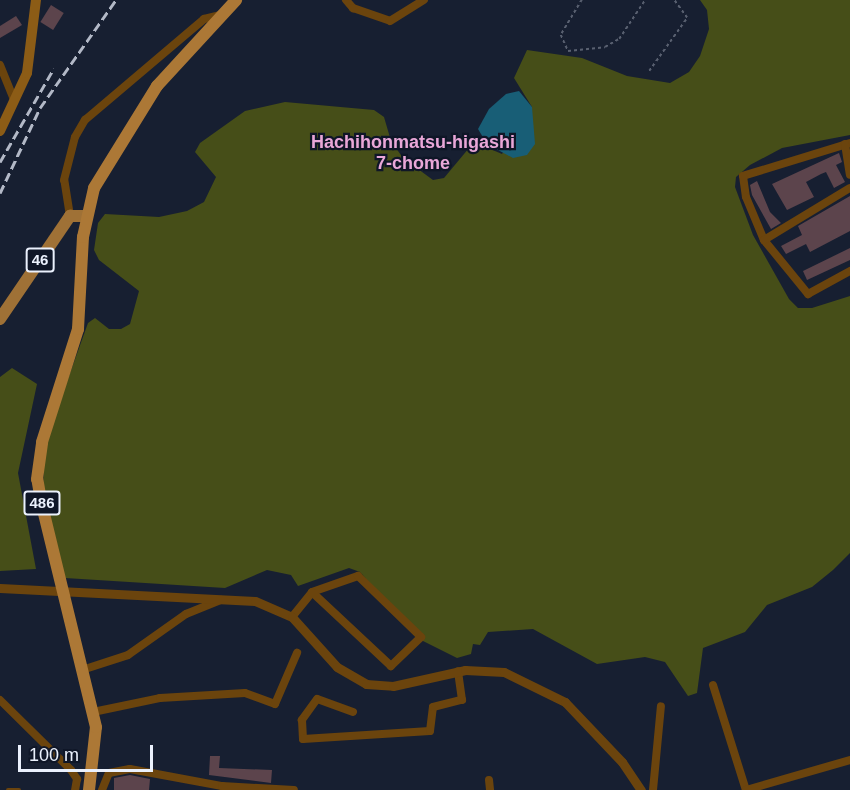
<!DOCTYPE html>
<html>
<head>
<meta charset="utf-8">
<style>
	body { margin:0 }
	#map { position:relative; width:850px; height:790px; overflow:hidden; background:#171f31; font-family:Arial,sans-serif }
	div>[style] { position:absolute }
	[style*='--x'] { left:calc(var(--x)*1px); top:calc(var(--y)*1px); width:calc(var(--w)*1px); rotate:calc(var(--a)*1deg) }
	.forest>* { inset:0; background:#464e18 }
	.water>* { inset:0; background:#185e76 }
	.building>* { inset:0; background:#5c444c; transform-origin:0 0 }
	.path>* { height:1.5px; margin-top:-0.75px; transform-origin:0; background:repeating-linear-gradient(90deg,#596070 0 3px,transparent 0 6px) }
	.service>* { height:4px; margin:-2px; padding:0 2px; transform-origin:2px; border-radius:2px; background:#6b440d }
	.minor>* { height:8px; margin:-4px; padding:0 4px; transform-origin:4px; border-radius:4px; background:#6b440d }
	.tertiary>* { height:9px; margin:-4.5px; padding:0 4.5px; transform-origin:4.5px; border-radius:4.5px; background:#6b440d }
	.secondary>* { height:10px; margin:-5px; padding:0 5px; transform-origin:5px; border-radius:5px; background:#8c5c16 }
	.primary>* { height:12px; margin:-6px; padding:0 6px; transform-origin:6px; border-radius:6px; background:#9f7136 }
	.trunk>* { height:12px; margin:-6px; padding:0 6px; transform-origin:6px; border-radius:6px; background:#ac7836 }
	.rail>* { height:3px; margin-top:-1.5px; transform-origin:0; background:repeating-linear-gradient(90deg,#b3b9c7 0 9px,transparent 0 13.5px) }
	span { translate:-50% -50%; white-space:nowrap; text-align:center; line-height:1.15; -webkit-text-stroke:4.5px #0f1627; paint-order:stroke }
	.shield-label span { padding:2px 4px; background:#0f1627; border:2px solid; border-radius:4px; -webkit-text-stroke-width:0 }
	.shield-label { font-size:15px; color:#ebf1fd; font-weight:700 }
	.neighbourhood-label { font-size:18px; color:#e9a7d8; font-weight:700 }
	.scale { position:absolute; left:18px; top:745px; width:135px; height:27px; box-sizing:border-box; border:3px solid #ebf1fd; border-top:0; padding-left:8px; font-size:18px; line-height:21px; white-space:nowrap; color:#ebf1fd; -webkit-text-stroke:4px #0f1627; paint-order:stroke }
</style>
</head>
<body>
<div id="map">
	<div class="forest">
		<i style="clip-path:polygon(700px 0,850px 0,850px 135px,782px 148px,750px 165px,736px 177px,735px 187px,753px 235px,789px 299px,798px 308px,812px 308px,850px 296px,850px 553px,833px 570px,812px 587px,767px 605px,745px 632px,703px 648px,697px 693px,688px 696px,665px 662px,645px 657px,597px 664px,533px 629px,488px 632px,480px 645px,473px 644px,471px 654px,457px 658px,419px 639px,360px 572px,349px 568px,298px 586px,291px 575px,267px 570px,225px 588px,65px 578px,43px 488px,45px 443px,88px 323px,95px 318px,109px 329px,121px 329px,130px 324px,139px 291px,99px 260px,94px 250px,98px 223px,105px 214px,159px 217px,187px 211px,204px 202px,216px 177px,195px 152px,200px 143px,245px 111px,285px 102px,374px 110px,384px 117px,391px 141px,403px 158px,433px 180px,444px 178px,474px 142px,502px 154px,532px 107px,514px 78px,527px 50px,582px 58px,627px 76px,670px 83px,689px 72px,700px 56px,709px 29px,707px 10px)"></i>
		<i style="clip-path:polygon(12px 368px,37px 384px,18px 473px,36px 569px,0 571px,0 377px)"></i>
	</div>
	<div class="water">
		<i style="clip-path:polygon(519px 91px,532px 107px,535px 144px,527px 155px,513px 158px,487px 144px,478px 129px,489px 109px,506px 94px)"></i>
	</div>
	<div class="building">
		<i style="left:51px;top:5px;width:15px;height:20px;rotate:32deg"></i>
		<i style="clip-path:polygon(16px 16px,22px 25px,0 38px,0 26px)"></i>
		<i style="clip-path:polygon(839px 153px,842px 162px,836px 165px,845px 182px,834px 188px,826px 172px,821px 174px,806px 182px,814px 197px,787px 210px,772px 184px)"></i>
		<i style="clip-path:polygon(757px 181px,770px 212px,781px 223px,771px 229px,752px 195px,750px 185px)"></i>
		<i style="clip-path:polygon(850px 196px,850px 231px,810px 252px,806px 244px,786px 254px,781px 246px,802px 235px,798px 226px)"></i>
		<i style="clip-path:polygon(850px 248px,850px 260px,807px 280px,803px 271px)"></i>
		<i style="clip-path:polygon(210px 756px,220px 756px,219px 768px,272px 770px,271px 783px,209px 775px)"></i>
		<i style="clip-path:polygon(130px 775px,150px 779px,149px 790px,114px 790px,114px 778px)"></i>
	</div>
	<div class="path">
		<i style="--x:582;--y:0;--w:41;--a:121"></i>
		<i style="--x:561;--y:35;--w:17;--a:66"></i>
		<i style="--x:568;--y:51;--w:37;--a:-6"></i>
		<i style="--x:605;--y:47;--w:16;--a:-30"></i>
		<i style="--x:619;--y:39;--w:47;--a:-56.3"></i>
		<i style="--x:649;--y:71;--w:65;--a:-54.4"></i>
		<i style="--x:687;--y:18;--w:22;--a:-126"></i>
	</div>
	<div class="service">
		<i style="--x:8;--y:790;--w:11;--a:0"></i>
	</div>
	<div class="minor">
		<i style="--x:346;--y:0;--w:11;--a:49"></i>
		<i style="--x:353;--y:8;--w:39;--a:19"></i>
		<i style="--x:390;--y:21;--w:40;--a:-32"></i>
		<i style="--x:0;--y:65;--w:37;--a:68"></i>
		<i style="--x:850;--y:143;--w:112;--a:162.9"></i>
		<i style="--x:743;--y:176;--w:21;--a:82"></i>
		<i style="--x:746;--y:197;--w:47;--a:67.3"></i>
		<i style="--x:764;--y:240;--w:70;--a:50.8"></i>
		<i style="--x:808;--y:294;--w:48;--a:-28.7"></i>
		<i style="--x:845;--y:144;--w:31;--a:81"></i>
		<i style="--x:70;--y:216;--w:36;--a:-99"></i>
		<i style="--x:64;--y:180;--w:44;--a:-75.7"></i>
		<i style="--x:75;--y:137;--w:20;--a:-60"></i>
		<i style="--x:85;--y:120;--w:156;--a:-40.3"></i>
		<i style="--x:204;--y:19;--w:16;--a:-14"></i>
		<i style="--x:764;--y:240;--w:100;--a:-31.2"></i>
		<i style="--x:292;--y:617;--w:32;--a:-51"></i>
		<i style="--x:312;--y:592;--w:49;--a:-19.2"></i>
		<i style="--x:358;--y:576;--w:88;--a:44.1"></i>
		<i style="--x:421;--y:637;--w:42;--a:136"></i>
		<i style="--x:391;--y:666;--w:108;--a:-136.9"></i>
		<i style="--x:85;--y:669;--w:45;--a:-18"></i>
		<i style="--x:128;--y:655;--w:71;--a:-35.3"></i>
		<i style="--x:186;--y:614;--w:38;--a:-22"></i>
		<i style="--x:713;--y:685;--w:110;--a:72.6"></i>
		<i style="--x:0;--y:700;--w:100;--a:44.6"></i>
		<i style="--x:71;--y:770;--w:11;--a:56"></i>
		<i style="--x:77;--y:779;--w:11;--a:100"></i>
		<i style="--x:93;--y:712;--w:68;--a:-11.8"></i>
		<i style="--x:160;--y:698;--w:85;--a:-3.4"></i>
		<i style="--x:245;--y:693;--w:32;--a:20"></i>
		<i style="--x:275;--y:704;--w:56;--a:-66.7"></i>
		<i style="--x:353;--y:712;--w:38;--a:-160"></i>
		<i style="--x:317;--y:699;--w:26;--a:126"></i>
		<i style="--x:302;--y:720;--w:19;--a:87"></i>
		<i style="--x:303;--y:739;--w:127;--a:-3.6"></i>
		<i style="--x:430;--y:731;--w:24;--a:-83"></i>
		<i style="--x:433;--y:707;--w:30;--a:-14"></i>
		<i style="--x:462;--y:700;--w:29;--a:-98"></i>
		<i style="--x:489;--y:780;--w:10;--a:84"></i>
		<i style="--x:102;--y:790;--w:18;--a:-68"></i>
		<i style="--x:109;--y:773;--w:21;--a:-11"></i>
		<i style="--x:130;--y:769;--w:94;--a:10.5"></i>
		<i style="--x:222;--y:786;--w:72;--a:3.2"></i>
		<i style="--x:653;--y:790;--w:84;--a:-84.6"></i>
		<i style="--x:746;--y:790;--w:108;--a:-16.1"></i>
	</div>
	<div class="tertiary">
		<i style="--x:0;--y:588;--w:255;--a:2.9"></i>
		<i style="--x:255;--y:601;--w:40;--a:23.4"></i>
		<i style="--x:292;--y:617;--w:67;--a:48"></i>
		<i style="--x:337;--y:667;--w:34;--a:30"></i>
		<i style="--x:366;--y:684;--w:27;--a:4"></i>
		<i style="--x:393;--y:686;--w:74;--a:-12.5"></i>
		<i style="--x:465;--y:670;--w:39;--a:3"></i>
		<i style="--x:504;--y:672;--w:68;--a:26.2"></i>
		<i style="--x:565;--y:702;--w:83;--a:46.5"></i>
		<i style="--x:622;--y:762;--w:34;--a:56"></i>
	</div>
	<div class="secondary">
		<i style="--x:0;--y:131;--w:64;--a:-65"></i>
		<i style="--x:27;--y:73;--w:74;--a:-83"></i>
	</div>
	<div class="primary">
		<i style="--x:0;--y:319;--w:125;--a:-55.8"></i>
		<i style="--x:70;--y:216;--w:17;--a:0"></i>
	</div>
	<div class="trunk">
		<i style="--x:89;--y:790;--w:63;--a:-83.7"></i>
		<i style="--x:96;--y:727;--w:228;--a:-103.7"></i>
		<i style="--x:42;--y:506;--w:27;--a:-100"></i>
		<i style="--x:37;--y:479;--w:37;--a:-82"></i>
		<i style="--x:42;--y:442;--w:119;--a:-72.3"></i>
		<i style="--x:78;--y:329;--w:92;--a:-86.9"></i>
		<i style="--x:83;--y:237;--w:50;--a:-77.3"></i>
		<i style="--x:94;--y:188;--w:120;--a:-58.3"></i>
		<i style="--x:157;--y:86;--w:117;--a:-47.4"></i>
	</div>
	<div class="rail">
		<i style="--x:0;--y:162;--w:108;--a:-60.1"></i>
		<i style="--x:0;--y:193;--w:94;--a:-64.8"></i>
		<i style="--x:40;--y:108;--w:132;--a:-54.9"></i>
	</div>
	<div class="shield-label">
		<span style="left:40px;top:260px">46</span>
		<span style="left:42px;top:503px">486</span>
	</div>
	<div class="neighbourhood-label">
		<span style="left:413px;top:153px">Hachihonmatsu-higashi<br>7-chome</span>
	</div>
	<div class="scale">100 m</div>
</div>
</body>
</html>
